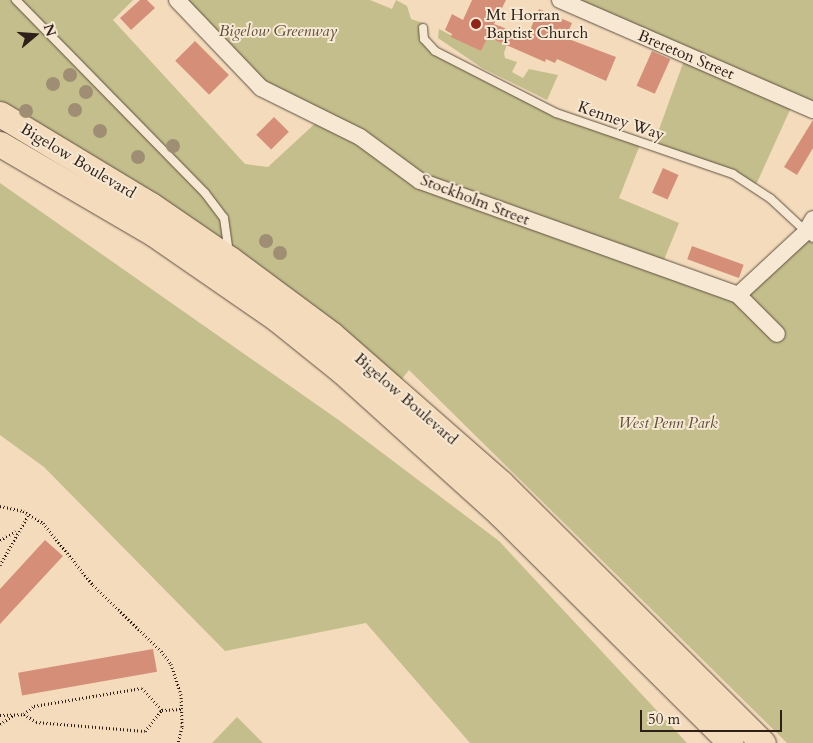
<!DOCTYPE html>
<html>
<head>
<meta charset="utf-8">
<style>
	body { margin:0 }
	#map { position:relative; width:813px; height:743px; overflow:hidden; background:#f3dbbc; font-family:Cardo,serif }
	div>[style] { position:absolute }
	[style*='--x'] { left:calc(var(--x)*1px); top:calc(var(--y)*1px); width:calc(var(--w)*1px); rotate:calc(var(--a)*1deg) }
	.green>* { inset:0; background:#c3be8b }
	.building>* { inset:0; background:#d58f79; transform-origin:0 0 }
	.path>* { height:3px; margin-top:-1.5px; transform-origin:0; background:repeating-linear-gradient(90deg,#2e2018 0 1px,transparent 0 3.5px) }
	.roads { filter:drop-shadow(0 0 1px #5f4f41) drop-shadow(0 0 1px #5f4f41) }
	.service>* { height:8px; margin:-4px; padding:0 4px; transform-origin:4px; border-radius:4px; background:#f7e8d3 }
	.minor>* { height:16px; margin:-8px; padding:0 8px; transform-origin:8px; border-radius:8px; background:#f7e8d3 }
	.primary>* { height:25px; margin:-12.5px; padding:0 12.5px; transform-origin:12.5px; border-radius:12.5px; background:#f3dbbc }
	.trees>* { width:14px; height:14px; margin:-7px; border-radius:50%; background:#9f8e74 }
	.dots>* { width:14px; height:14px; translate:-50% -50%; box-sizing:border-box; border:2px solid #f7e8d3; border-radius:50% }
	span { translate:-50% -50%; white-space:nowrap; text-align:center; line-height:1.15; -webkit-text-stroke:4px #f7e8d3; paint-order:stroke }
	.poi-label { font-size:16px; color:#2e2018 }
	.left { translate:0 -50%; text-align:left }
	.park-label { font-size:16px; color:#5b4f3a; font-style:italic }
	.street-label { font-size:16px; color:#2e2018 }
	.north { position:absolute; left:10px; top:10px; width:50px; height:50px; -webkit-text-stroke:4px #f7e8d3; paint-order:stroke; rotate:72deg; font-size:14px; font-weight:700; line-height:20px; text-align:center; color:#2e2018 }
	.north::after { content:''; display:block; margin:auto; width:18px; height:22px; background:#2e2018; clip-path:polygon(50% 0,100% 100%,50% 72%,0 100%) }
	.scale { position:absolute; left:640px; top:710px; width:142px; height:22px; box-sizing:border-box; border:2px solid #2e2018; border-top:0; padding-left:6px; font-size:15px; line-height:18px; white-space:nowrap; color:#2e2018; -webkit-text-stroke:4px #f7e8d3; paint-order:stroke }
</style>
</head>
<body>
<div id="map">
	<div class="green">
		<i style="clip-path:polygon(0 0,133px 0,113px 20px,245px 164px,268px 167px,322px 117px,261px 88px,177px 0,370px 0,392px 9px,396px 0,407px 6px,411px 19px,423px 23px,424px 39px,435px 51px,556px 113px,641px 142px,619px 198px,679px 223px,661px 267px,738px 295px,805px 233px,813px 239px,813px 743px,787px 743px,409px 370px,401px 380px,302px 298px,155px 194px,0 101px)"></i>
		<i style="clip-path:polygon(560px 0,813px 0,813px 110px,794px 101px,755px 187px,733px 174px,653px 146px,686px 55px)"></i>
		<i style="clip-path:polygon(500px 26px,511px 32px,504px 53px,505px 58px,517px 62px,512px 72px,523px 78px,529px 69px,558px 75px,547px 100px,482px 68px,438px 38px,439px 29px,481px 51px,491px 31px)"></i>
		<i style="clip-path:polygon(0 183px,340px 421px,499px 541px,687px 743px,470px 743px,366px 623px,225px 651px,44px 467px,0 435px)"></i>
		<i style="clip-path:polygon(237px 717px,263px 743px,212px 743px)"></i>
	</div>
	<div class="building">
		<i style="clip-path:polygon(140px 0,147px 0,155px 8px,131px 30px,120px 18px)"></i>
		<i style="clip-path:polygon(472px 0,506px 0,494px 24px,527px 37px,539px 9px,572px 23px,566px 38px,616px 57px,606px 81px,557px 59px,555px 63px,546px 59px,545px 62px,488px 37px,481px 51px,451px 37px,452px 34px,445px 30px,452px 14px,463px 20px)"></i>
		<i style="left:195px;top:41px;width:48px;height:28px;rotate:45deg"></i>
		<i style="left:652px;top:51px;width:20px;height:38px;rotate:24deg"></i>
		<i style="left:274px;top:117px;width:21px;height:25px;rotate:45deg"></i>
		<i style="clip-path:polygon(813px 120px,813px 148px,797px 175px,784px 167px)"></i>
		<i style="left:663px;top:168px;width:17px;height:27px;rotate:24deg"></i>
		<i style="left:692px;top:246px;width:55px;height:14px;rotate:20deg"></i>
		<i style="clip-path:polygon(45px 540px,63px 556px,0 624px,0 589px)"></i>
		<i style="left:153px;top:649px;width:23px;height:137px;rotate:80deg"></i>
	</div>
	<div class="path">
		<i style="--x:0;--y:506;--w:24;--a:12"></i>
		<i style="--x:23;--y:511;--w:23;--a:31"></i>
		<i style="--x:43;--y:523;--w:80;--a:51.1"></i>
		<i style="--x:93;--y:585;--w:95;--a:44.1"></i>
		<i style="--x:161;--y:651;--w:16;--a:52"></i>
		<i style="--x:171;--y:664;--w:32;--a:72"></i>
		<i style="--x:181;--y:694;--w:33;--a:88"></i>
		<i style="--x:182;--y:727;--w:16;--a:104"></i>
		<i style="--x:0;--y:540;--w:18;--a:-29"></i>
		<i style="--x:0;--y:565;--w:59;--a:-60.4"></i>
		<i style="--x:24;--y:714;--w:13;--a:-39"></i>
		<i style="--x:34;--y:706;--w:109;--a:-9.5"></i>
		<i style="--x:142;--y:688;--w:30;--a:48"></i>
		<i style="--x:0;--y:715;--w:24;--a:-2"></i>
		<i style="--x:24;--y:714;--w:14;--a:34"></i>
		<i style="--x:36;--y:722;--w:109;--a:4.7"></i>
		<i style="--x:145;--y:731;--w:27;--a:-51"></i>
		<i style="--x:162;--y:710;--w:21;--a:-3"></i>
		<i style="--x:0;--y:724;--w:17;--a:-33"></i>
	</div>
	<div class="roads">
		<div class="service">
			<i style="--x:16;--y:0;--w:270;--a:45.6"></i>
			<i style="--x:205;--y:193;--w:31;--a:53"></i>
			<i style="--x:224;--y:218;--w:34;--a:82"></i>
			<i style="--x:423;--y:28;--w:11;--a:85"></i>
			<i style="--x:424;--y:39;--w:16;--a:47"></i>
			<i style="--x:435;--y:51;--w:136;--a:27.1"></i>
			<i style="--x:556;--y:113;--w:187;--a:19"></i>
			<i style="--x:733;--y:174;--w:45;--a:33.3"></i>
			<i style="--x:771;--y:199;--w:57;--a:42.9"></i>
		</div>
		<div class="minor">
			<i style="--x:177;--y:0;--w:122;--a:46.3"></i>
			<i style="--x:261;--y:88;--w:110;--a:26.3"></i>
			<i style="--x:360;--y:137;--w:74;--a:36.3"></i>
			<i style="--x:420;--y:181;--w:338;--a:19.7"></i>
			<i style="--x:738;--y:295;--w:55;--a:45"></i>
			<i style="--x:560;--y:0;--w:276;--a:23.5"></i>
			<i style="--x:738;--y:295;--w:91;--a:-42.8"></i>
			<i style="--x:805;--y:233;--w:16;--a:-60"></i>
		</div>
		<div class="primary">
			<i style="--x:0;--y:114;--w:176;--a:31.1"></i>
			<i style="--x:151;--y:205;--w:96;--a:34.4"></i>
			<i style="--x:230;--y:259;--w:126;--a:36.6"></i>
			<i style="--x:331;--y:334;--w:226;--a:41.2"></i>
			<i style="--x:501;--y:483;--w:369;--a:44.8"></i>
			<i style="--x:0;--y:144;--w:178;--a:30.3"></i>
			<i style="--x:154;--y:234;--w:150;--a:34.6"></i>
			<i style="--x:277;--y:319;--w:85;--a:38.8"></i>
			<i style="--x:343;--y:372;--w:212;--a:42.1"></i>
			<i style="--x:500;--y:514;--w:325;--a:44.8"></i>
		</div>
	</div>
	<div class="trees">
		<i style="left:70px;top:75px"></i>
		<i style="left:53px;top:84px"></i>
		<i style="left:86px;top:92px"></i>
		<i style="left:75px;top:110px"></i>
		<i style="left:26px;top:111px"></i>
		<i style="left:100px;top:131px"></i>
		<i style="left:173px;top:146px"></i>
		<i style="left:138px;top:157px"></i>
		<i style="left:266px;top:241px"></i>
		<i style="left:280px;top:253px"></i>
	</div>
	<div class="dots">
		<i style="left:476px;top:24px;background:#8f2418"></i>
	</div>
	<div class="poi-label">
		<span class="left" style="left:486px;top:24px">Mt Horran<br>Baptist Church</span>
	</div>
	<div class="park-label">
		<span style="left:278px;top:31px">Bigelow Greenway</span>
		<span style="left:668px;top:423px">West Penn Park</span>
	</div>
	<div class="street-label">
		<span style="left:686px;top:55px;rotate:23deg">Brereton Street</span>
		<span style="left:621px;top:121px;rotate:19deg">Kenney Way</span>
		<span style="left:78px;top:161px;rotate:31deg">Bigelow Boulevard</span>
		<span style="left:475px;top:200px;rotate:21deg">Stockholm Street</span>
		<span style="left:406px;top:399px;rotate:41deg">Bigelow Boulevard</span>
	</div>
	<div class="north">N</div>
	<div class="scale">50 m</div>
</div>
</body>
</html>
